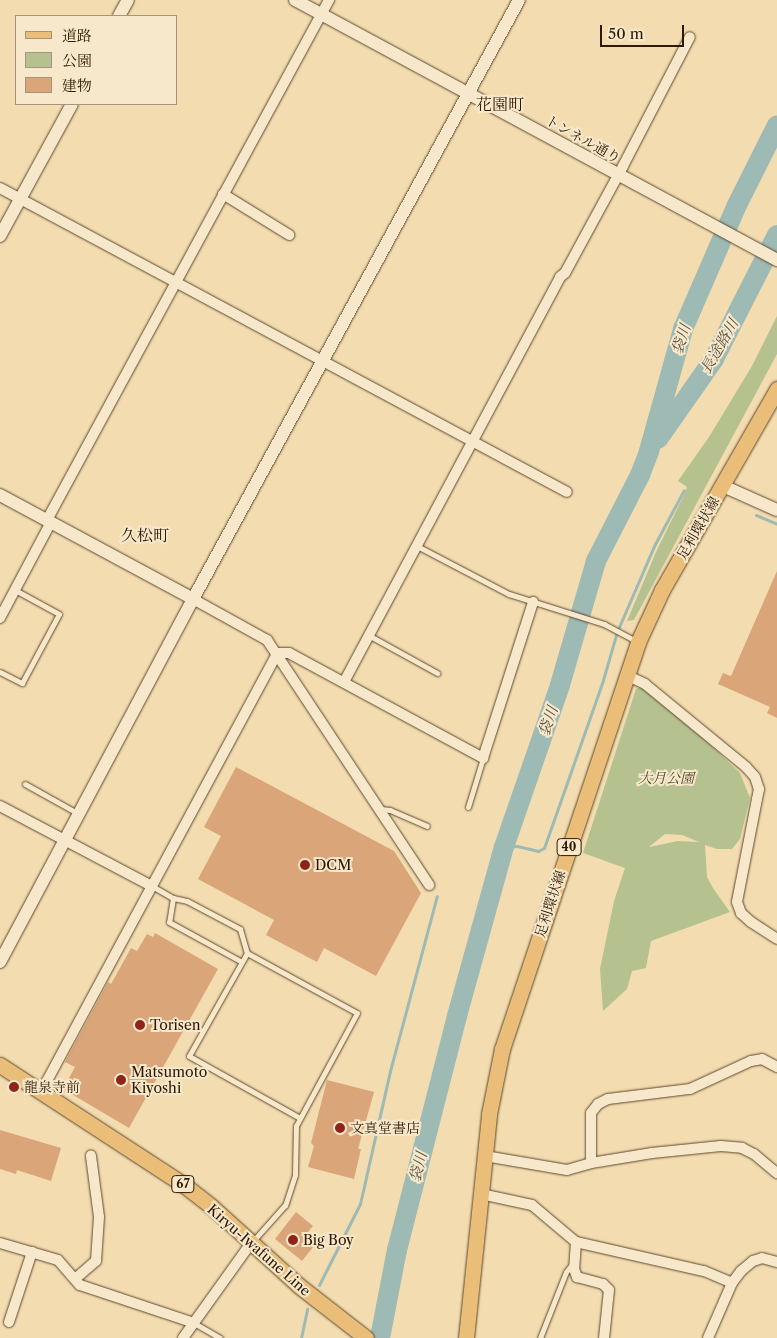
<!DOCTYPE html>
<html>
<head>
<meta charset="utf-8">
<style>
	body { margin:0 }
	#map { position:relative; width:777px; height:1338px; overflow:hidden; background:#f3dcb0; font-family:"Libre Caslon Text","Noto Serif JP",serif }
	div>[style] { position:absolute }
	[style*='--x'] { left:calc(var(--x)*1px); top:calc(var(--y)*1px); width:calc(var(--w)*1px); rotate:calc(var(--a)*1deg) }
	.green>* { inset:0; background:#b5c290 }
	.stream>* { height:3px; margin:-1.5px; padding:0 1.5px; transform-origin:1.5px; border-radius:1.5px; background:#9ebab4 }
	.river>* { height:20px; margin:-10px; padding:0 10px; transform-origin:10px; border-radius:10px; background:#9ebab4 }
	.building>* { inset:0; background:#dba57a }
	.roads { filter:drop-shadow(0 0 1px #5e492c) drop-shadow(0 0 1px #5e492c) }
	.service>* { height:5px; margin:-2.5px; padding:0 2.5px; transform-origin:2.5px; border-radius:2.5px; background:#f7e8cc }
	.minor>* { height:10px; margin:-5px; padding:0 5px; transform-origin:5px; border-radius:5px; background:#f7e8cc }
	.tertiary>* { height:12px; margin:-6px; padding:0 6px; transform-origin:6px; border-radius:6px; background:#f7e8cc }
	.primary>* { height:15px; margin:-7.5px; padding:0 7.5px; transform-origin:7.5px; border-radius:7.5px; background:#eabe78 }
	.dots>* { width:14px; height:14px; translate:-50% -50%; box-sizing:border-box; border:2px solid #f7e8cc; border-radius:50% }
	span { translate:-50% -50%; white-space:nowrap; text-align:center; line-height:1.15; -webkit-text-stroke:4px #f7e8cc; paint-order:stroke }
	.shield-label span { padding:1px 4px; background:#f7e8cc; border:1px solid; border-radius:4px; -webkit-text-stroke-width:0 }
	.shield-label { font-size:12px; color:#2d1800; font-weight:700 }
	.street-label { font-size:14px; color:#2d1800 }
	.park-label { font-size:14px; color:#564b2b; font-style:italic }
	.poi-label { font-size:14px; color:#2d1800 }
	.left { translate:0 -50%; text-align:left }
	.water-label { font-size:15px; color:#55513f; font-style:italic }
	.quarter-label { font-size:16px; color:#2d1800 }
	.legend { position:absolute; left:15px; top:15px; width:162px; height:90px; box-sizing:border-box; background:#f7e8cc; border:1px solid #a6957a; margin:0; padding:6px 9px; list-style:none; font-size:15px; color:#2d1800 }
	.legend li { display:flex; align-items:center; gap:10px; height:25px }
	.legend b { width:25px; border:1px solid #a6957a }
	.scale { position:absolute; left:600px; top:25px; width:84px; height:22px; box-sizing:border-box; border:2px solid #2d1800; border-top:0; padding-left:6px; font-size:15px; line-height:18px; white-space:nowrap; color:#2d1800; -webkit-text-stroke:4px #f7e8cc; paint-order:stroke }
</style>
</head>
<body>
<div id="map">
	<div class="green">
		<i style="clip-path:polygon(777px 316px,777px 354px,634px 620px,627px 621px,656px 552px,684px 495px,687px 487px,678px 481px,709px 437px,752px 366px)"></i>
		<i style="clip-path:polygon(evenodd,641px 687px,703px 738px,740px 773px,750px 798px,740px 839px,732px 849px,717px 849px,705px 845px,707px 877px,713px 888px,730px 912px,651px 941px,646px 968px,632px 971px,627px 989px,603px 1011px,600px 969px,614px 901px,625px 868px,583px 853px,636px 689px,641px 687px,665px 834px,682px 835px,699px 842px,678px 841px,649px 847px,665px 834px)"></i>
	</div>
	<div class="stream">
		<i style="--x:756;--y:515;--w:23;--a:23"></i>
		<i style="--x:619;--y:627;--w:90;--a:-66.6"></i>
		<i style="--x:655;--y:544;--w:61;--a:-61.8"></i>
		<i style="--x:504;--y:847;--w:13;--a:-4"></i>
		<i style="--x:517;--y:846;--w:22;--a:13"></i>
		<i style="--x:538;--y:851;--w:7;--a:-27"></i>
		<i style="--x:544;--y:848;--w:178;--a:-70.6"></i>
		<i style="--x:603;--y:680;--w:47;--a:-73.9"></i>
		<i style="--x:319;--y:1285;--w:91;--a:-63.2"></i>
		<i style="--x:360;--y:1204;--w:136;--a:-77.3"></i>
		<i style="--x:390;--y:1071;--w:181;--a:-75"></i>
		<i style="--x:301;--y:1338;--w:30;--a:-78"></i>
	</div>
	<div class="river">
		<i style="--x:658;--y:439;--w:98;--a:-55"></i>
		<i style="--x:714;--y:359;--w:139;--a:-63.1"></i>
		<i style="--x:380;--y:1338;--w:90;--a:-79.1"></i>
		<i style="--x:397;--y:1250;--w:242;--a:-75.6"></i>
		<i style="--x:457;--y:1016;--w:175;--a:-74.5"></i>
		<i style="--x:504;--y:847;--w:171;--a:-70.9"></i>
		<i style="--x:560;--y:685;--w:129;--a:-73.8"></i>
		<i style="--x:596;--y:561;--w:97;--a:-62.9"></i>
		<i style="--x:640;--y:475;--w:26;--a:-69"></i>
		<i style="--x:649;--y:451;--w:127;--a:-74.4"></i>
		<i style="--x:683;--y:329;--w:135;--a:-66.5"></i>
		<i style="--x:737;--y:205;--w:89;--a:-63.4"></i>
	</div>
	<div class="building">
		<i style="clip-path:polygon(777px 571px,777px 718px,767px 713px,770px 707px,718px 684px,723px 673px,731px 676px)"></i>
		<i style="clip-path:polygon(236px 767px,394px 851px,421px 893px,376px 976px,324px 948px,317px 962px,266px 935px,274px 920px,198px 879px,221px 836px,204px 827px)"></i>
		<i style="clip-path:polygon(155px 933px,218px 969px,129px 1128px,63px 1089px,75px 1067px,65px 1062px,108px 982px,111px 984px,131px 948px,137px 951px,147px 934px,153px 937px)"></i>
		<i style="clip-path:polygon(327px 1080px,374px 1092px,358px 1149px,361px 1149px,354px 1179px,308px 1167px,314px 1146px,311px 1143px)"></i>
		<i style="clip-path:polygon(0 1130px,61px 1148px,51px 1181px,17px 1170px,16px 1174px,0 1169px)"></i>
		<i style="clip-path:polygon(296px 1212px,313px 1226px,308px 1232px,318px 1241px,302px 1261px,275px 1239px)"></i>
	</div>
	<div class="roads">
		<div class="service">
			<i style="--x:417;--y:546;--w:104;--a:27.6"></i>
			<i style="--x:509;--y:594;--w:100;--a:17.5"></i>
			<i style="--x:604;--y:624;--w:38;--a:28"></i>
			<i style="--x:370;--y:636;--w:77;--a:28.9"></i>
			<i style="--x:0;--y:672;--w:25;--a:27"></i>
			<i style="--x:22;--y:683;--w:78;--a:-61.8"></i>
			<i style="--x:59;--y:614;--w:50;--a:-151.4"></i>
			<i style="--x:25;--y:784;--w:62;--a:29.1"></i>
			<i style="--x:468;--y:807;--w:51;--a:-73"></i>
			<i style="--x:381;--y:809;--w:9;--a:6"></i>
			<i style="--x:390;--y:810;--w:40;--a:23.4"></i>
			<i style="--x:152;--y:886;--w:24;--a:30"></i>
			<i style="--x:173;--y:898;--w:14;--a:12"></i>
			<i style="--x:187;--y:901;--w:60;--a:27.8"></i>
			<i style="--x:240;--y:929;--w:25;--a:74"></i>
			<i style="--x:247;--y:953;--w:125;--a:28.6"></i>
			<i style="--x:357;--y:1013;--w:128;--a:118.4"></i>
			<i style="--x:296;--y:1126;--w:49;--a:91.2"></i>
			<i style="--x:295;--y:1175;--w:32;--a:108"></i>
			<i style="--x:285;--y:1205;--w:48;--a:131.6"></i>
			<i style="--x:173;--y:898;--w:24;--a:99"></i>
			<i style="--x:169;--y:922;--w:83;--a:28.7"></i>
			<i style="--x:247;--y:953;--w:118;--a:119.4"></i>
			<i style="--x:189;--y:1056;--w:127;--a:29.2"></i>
			<i style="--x:194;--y:1323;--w:30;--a:30"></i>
			<i style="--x:540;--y:1338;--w:71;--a:-68.5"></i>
			<i style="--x:566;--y:1272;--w:11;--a:-52"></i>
		</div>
		<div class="minor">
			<i style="--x:0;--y:188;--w:643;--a:28.2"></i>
			<i style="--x:223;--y:194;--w:78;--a:31.8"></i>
			<i style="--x:47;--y:520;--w:592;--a:-61.53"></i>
			<i style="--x:193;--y:599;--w:85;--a:29"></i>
			<i style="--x:267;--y:640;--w:294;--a:56.5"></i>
			<i style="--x:0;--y:618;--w:109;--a:-62"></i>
			<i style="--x:626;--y:675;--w:21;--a:25"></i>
			<i style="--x:645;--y:684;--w:131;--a:39.4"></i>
			<i style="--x:746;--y:767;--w:13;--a:48"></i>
			<i style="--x:755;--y:777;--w:13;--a:72"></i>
			<i style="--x:759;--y:789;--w:10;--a:101"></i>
			<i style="--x:757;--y:799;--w:105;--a:101"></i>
			<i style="--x:737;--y:902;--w:12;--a:70"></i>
			<i style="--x:741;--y:913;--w:13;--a:42"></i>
			<i style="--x:751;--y:922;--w:31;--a:33"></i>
			<i style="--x:344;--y:682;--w:459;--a:-61.9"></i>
			<i style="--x:560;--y:277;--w:6;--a:-39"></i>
			<i style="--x:565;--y:273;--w:122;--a:-61.5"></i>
			<i style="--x:623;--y:166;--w:145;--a:-62.6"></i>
			<i style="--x:0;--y:806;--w:172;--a:27.8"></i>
			<i style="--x:41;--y:1092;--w:498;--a:-61.7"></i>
			<i style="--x:277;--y:653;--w:12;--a:0"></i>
			<i style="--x:289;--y:653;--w:221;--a:28.4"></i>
			<i style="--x:483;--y:758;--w:164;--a:-72.2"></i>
			<i style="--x:485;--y:1156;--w:83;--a:9.7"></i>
			<i style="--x:567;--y:1170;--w:25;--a:-16"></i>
			<i style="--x:591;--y:1163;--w:62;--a:-9.3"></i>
			<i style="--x:652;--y:1153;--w:69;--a:-5.8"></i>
			<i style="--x:721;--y:1146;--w:21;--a:5"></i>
			<i style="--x:742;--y:1148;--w:13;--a:27"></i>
			<i style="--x:754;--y:1154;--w:30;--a:40"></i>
			<i style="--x:591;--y:1163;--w:50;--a:-90"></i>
			<i style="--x:591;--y:1113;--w:11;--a:-52"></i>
			<i style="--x:598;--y:1104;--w:11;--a:-27"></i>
			<i style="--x:608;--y:1099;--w:83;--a:-7"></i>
			<i style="--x:690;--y:1089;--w:67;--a:-24.7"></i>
			<i style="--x:751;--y:1061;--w:11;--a:-10"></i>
			<i style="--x:762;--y:1059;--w:17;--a:28"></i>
			<i style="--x:481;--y:1194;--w:52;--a:12.2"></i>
			<i style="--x:532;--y:1205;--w:57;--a:40.1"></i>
			<i style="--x:576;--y:1242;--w:131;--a:12.8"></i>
			<i style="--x:704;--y:1271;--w:30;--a:23"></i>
			<i style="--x:576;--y:1242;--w:27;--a:94"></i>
			<i style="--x:574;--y:1269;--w:9;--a:69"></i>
			<i style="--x:577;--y:1277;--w:27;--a:15"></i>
			<i style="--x:603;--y:1284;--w:8;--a:45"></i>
			<i style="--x:609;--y:1290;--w:48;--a:95.9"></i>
			<i style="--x:0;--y:1243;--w:60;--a:16.3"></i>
			<i style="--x:58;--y:1260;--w:33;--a:49"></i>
			<i style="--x:80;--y:1285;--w:120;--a:18.4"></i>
			<i style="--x:75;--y:1279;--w:28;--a:-41"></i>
			<i style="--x:96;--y:1261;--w:44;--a:-86.1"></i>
			<i style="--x:99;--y:1217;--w:62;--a:-97.5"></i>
			<i style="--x:9;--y:1322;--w:74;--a:-71.8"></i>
			<i style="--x:183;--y:1338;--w:117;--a:-54.4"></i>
			<i style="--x:708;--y:1338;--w:60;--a:-66.4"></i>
			<i style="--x:732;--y:1283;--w:15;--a:-53"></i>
			<i style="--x:741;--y:1271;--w:16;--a:-40"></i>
			<i style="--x:753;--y:1261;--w:9;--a:-18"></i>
			<i style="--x:762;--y:1258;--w:16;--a:15"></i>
		</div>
		<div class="tertiary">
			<i style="--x:295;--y:0;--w:548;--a:28.34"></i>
			<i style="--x:119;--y:16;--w:18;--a:-61"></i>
			<i style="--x:0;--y:236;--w:150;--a:-61.4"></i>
			<i style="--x:723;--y:486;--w:59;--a:24"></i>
			<i style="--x:0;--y:495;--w:219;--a:28.3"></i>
			<i style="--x:0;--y:962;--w:411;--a:-62"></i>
			<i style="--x:193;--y:599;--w:682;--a:-61.44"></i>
		</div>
		<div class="primary">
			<i style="--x:0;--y:1065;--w:220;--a:33.1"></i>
			<i style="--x:184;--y:1185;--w:34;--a:38"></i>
			<i style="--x:211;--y:1206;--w:118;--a:42.2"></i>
			<i style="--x:298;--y:1285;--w:86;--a:37.9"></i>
			<i style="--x:466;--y:1338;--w:225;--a:-84.1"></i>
			<i style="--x:489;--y:1114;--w:66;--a:-78.7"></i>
			<i style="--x:502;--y:1049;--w:429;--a:-71.5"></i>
			<i style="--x:638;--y:642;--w:57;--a:-65.2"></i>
			<i style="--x:662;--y:590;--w:232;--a:-60.2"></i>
		</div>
	</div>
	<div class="dots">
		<i style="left:305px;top:865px;background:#8f2418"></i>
		<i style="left:140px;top:1025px;background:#8f2418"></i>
		<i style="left:121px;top:1080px;background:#8f2418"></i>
		<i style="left:14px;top:1087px;background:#8f2418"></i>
		<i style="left:340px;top:1128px;background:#8f2418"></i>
		<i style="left:293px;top:1240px;background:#8f2418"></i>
	</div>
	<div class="shield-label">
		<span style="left:569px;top:847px">40</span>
		<span style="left:183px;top:1184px">67</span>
	</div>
	<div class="street-label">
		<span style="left:583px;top:139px;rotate:29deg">トンネル通り</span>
		<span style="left:698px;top:528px;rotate:-60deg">足利環状線</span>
		<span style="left:550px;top:904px;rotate:-72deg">足利環状線</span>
		<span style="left:259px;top:1250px;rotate:41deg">Kiryu-Iwafune Line</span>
	</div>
	<div class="park-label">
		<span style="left:666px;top:778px">大月公園</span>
	</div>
	<div class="poi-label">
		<span class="left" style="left:315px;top:865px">DCM</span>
		<span class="left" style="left:150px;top:1025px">Torisen</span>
		<span class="left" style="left:131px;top:1080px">Matsumoto<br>Kiyoshi</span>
		<span class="left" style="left:24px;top:1087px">龍泉寺前</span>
		<span class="left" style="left:350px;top:1128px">文真堂書店</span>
		<span class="left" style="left:303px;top:1240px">Big Boy</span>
	</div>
	<div class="water-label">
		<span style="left:681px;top:339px;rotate:-72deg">袋川</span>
		<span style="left:719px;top:346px;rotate:-60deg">長途路川</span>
		<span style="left:548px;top:721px;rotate:-71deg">袋川</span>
		<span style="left:418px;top:1167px;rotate:-76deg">袋川</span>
	</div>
	<div class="quarter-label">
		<span style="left:500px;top:104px">花園町</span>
		<span style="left:145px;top:535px">久松町</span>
	</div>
	<ul class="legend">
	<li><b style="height:6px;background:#eabe78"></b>道路</li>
	<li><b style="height:14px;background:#b5c290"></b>公園</li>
	<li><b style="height:14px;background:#dba57a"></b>建物</li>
	</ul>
	<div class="scale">50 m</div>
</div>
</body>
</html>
